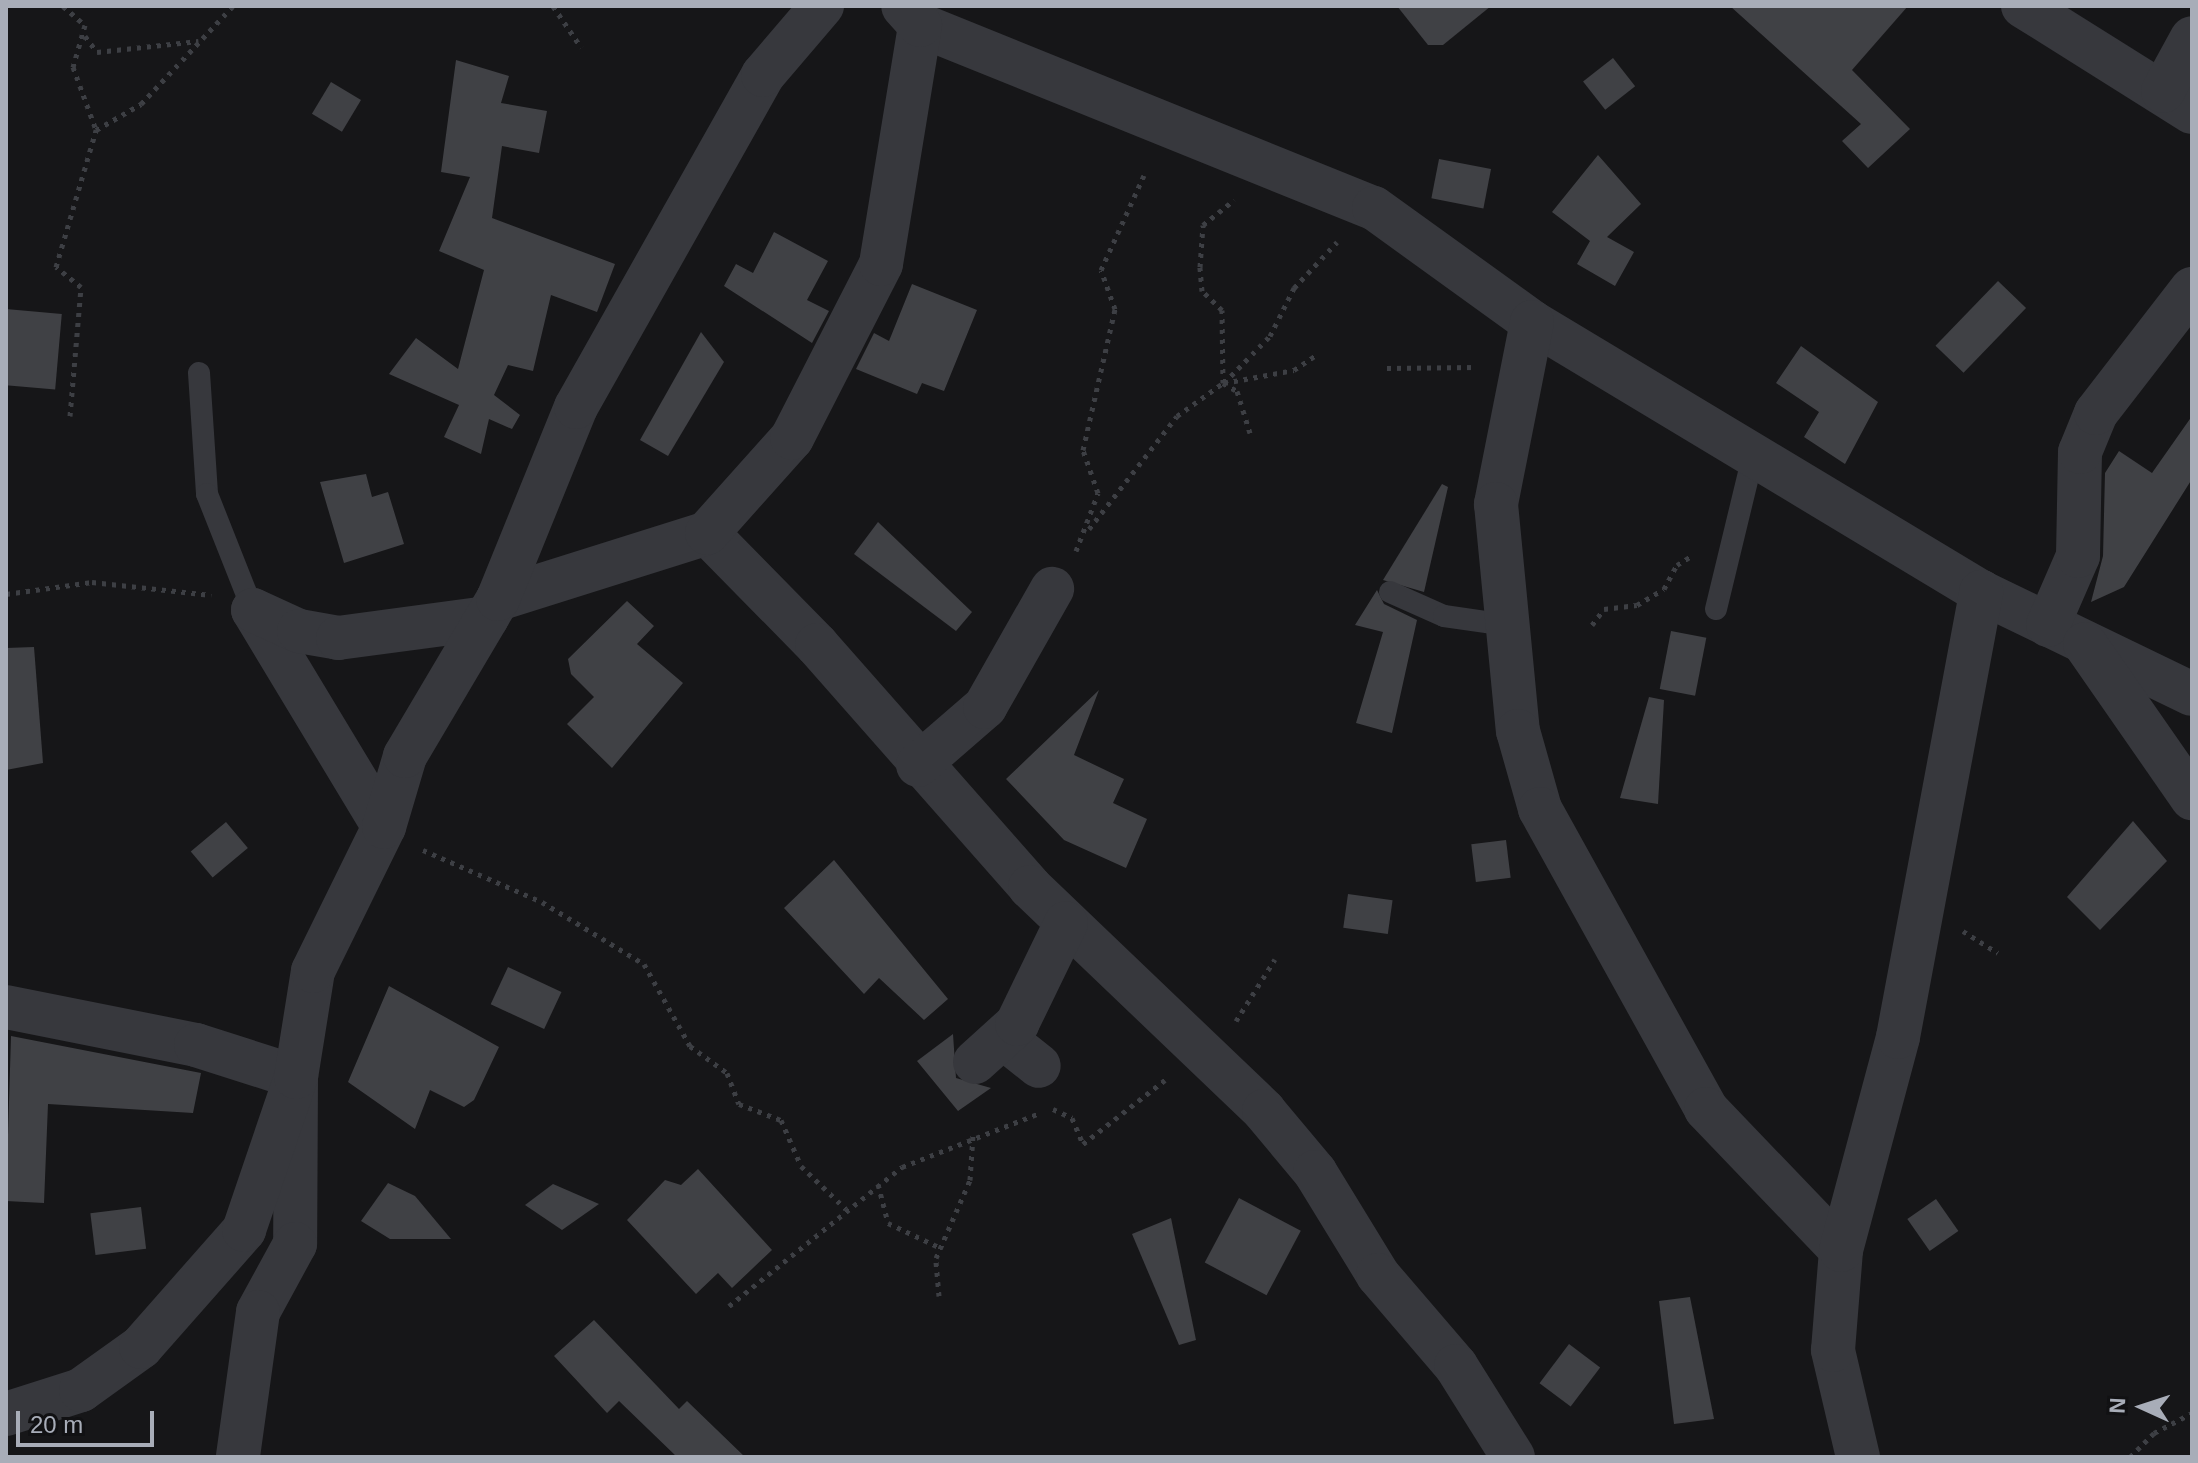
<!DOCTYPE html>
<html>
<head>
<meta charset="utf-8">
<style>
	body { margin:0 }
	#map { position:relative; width:2198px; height:1463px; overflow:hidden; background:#161618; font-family:Arial,sans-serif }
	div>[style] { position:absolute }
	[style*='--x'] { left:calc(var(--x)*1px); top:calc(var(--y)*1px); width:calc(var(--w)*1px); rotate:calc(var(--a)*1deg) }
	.building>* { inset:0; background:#404145; transform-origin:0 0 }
	.path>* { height:5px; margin-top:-2.5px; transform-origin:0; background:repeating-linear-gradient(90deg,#3d3f44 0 4px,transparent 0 10px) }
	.lane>* { height:22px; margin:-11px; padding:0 11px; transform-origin:11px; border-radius:11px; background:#37383d }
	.street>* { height:44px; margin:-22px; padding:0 22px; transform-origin:22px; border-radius:22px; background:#37383d }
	span { translate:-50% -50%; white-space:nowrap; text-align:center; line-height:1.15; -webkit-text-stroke:8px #111113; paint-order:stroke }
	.frame { position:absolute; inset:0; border:8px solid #a8adb8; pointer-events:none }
	.north { position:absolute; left:2102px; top:1367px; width:80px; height:80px; -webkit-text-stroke:6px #111113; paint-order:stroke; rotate:273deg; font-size:22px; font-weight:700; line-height:32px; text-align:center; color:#a8adb8 }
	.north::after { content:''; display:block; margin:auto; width:28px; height:36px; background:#a8adb8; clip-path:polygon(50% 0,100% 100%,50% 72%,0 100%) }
	.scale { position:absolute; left:16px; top:1411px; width:138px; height:36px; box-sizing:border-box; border:4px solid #a8adb8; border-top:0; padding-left:10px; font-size:24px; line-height:28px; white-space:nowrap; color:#a8adb8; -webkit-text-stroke:6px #111113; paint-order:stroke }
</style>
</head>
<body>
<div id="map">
	<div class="building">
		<i style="clip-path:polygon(1397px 6px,1491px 6px,1443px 45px,1428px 45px)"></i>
		<i style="clip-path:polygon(1730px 6px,1908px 6px,1852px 70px,1910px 129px,1868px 168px,1842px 141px,1861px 124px)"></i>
		<i style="left:1613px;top:58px;width:36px;height:38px;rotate:52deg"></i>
		<i style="clip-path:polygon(456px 60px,509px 76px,501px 103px,547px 111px,539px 153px,502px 146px,492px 218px,615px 264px,597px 312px,551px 295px,533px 371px,508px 365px,494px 395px,520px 415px,512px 429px,489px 419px,481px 454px,444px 437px,459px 405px,389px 374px,416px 338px,458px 369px,484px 270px,439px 251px,470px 177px,441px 172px)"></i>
		<i style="left:331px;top:82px;width:35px;height:37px;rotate:31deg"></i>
		<i style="clip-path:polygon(1598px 155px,1641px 204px,1607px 237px,1634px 252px,1615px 286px,1577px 264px,1590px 241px,1552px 212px)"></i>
		<i style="left:1439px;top:159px;width:53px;height:40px;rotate:11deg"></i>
		<i style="clip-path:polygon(774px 232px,828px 261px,807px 300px,829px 311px,812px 343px,724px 286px,736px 264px,753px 273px)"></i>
		<i style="left:1998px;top:281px;width:39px;height:90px;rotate:44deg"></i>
		<i style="clip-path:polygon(912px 284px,977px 310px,944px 391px,922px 383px,917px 394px,856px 369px,874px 333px,889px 341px)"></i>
		<i style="left:6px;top:309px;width:56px;height:76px;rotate:5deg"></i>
		<i style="clip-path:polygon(701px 332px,724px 362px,668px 456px,640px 440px)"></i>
		<i style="clip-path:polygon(1801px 346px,1878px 402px,1845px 464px,1804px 437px,1819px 412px,1776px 383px)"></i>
		<i style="clip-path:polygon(2192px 416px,2192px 479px,2124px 587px,2091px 602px,2103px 556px,2105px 473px,2119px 451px,2152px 473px)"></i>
		<i style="clip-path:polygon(366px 474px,372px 497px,388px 492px,404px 544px,344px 563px,320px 482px)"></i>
		<i style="clip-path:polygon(1442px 484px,1448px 487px,1424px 592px,1383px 580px)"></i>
		<i style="clip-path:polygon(878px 522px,972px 612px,956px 631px,854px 554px)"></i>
		<i style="clip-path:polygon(1377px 590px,1384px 604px,1417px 620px,1392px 733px,1356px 723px,1383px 632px,1355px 625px)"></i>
		<i style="clip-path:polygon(627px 601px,654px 626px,637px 644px,683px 683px,612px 768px,567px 724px,594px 697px,571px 674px,568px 659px)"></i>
		<i style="left:1671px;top:631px;width:36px;height:59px;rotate:11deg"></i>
		<i style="clip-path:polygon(34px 647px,43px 763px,6px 770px,6px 648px)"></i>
		<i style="clip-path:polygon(1099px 690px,1074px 755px,1124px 779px,1113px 803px,1147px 819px,1126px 868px,1064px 840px,1006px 779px)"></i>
		<i style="clip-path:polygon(1649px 697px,1664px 700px,1658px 804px,1620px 798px)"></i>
		<i style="clip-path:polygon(2133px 821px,2167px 861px,2100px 930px,2067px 897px)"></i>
		<i style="left:226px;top:822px;width:34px;height:46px;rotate:50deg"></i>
		<i style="left:1506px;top:840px;width:38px;height:35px;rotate:83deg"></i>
		<i style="clip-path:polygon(834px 860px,948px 999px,924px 1020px,879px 978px,864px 994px,784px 908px)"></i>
		<i style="left:1348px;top:894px;width:45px;height:34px;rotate:8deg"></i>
		<i style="left:508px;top:967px;width:59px;height:41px;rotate:25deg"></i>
		<i style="clip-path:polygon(389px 986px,499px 1047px,474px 1100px,464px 1107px,430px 1090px,415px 1129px,348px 1082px)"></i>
		<i style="clip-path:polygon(953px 1034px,956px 1078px,991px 1088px,958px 1111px,917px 1061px)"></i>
		<i style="clip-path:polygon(11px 1036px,201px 1073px,193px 1113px,48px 1104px,44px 1203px,6px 1201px)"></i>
		<i style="clip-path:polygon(698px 1169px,772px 1250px,732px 1288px,718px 1273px,696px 1294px,627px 1220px,665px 1180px,681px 1185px)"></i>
		<i style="clip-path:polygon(388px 1183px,415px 1196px,451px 1239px,390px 1239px,361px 1221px)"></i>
		<i style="clip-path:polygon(553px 1184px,599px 1204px,562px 1230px,525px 1205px)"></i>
		<i style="left:1239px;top:1198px;width:70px;height:73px;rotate:28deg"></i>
		<i style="left:1936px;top:1199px;width:39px;height:35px;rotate:55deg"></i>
		<i style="left:141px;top:1207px;width:42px;height:51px;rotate:83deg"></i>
		<i style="clip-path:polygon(1171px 1218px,1196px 1340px,1179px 1345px,1132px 1234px)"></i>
		<i style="clip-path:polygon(1690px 1297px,1714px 1419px,1674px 1424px,1659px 1301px)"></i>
		<i style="clip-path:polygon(594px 1320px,679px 1409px,687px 1401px,745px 1457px,677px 1457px,619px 1401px,607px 1413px,554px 1356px)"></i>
		<i style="left:1569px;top:1344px;width:39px;height:49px;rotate:37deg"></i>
	</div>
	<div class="path">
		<i style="--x:63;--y:6;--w:29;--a:41"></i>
		<i style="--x:85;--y:25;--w:44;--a:105.9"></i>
		<i style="--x:73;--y:67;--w:67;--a:69.9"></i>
		<i style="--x:553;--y:6;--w:50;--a:55.7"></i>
		<i style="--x:85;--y:36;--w:20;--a:53"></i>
		<i style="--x:97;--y:52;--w:102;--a:-6.2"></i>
		<i style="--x:1387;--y:368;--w:90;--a:-0.6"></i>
		<i style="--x:1223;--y:383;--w:73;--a:-90.8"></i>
		<i style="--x:1222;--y:310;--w:28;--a:-136"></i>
		<i style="--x:1202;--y:291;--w:24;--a:-95"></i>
		<i style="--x:1200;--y:267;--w:42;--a:-85.9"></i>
		<i style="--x:1203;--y:225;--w:40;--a:-39"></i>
		<i style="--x:1224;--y:383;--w:66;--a:-45.6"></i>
		<i style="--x:1270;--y:336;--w:54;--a:-63.4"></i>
		<i style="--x:1294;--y:288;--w:63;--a:-46.9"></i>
		<i style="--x:1224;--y:383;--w:71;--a:-10.5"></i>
		<i style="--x:1294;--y:370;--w:25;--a:-34"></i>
		<i style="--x:70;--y:416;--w:129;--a:-85.1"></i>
		<i style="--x:81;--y:287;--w:32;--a:-141"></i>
		<i style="--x:56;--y:267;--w:143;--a:-73.7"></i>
		<i style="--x:96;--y:130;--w:52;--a:-30"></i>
		<i style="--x:141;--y:104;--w:134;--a:-46.8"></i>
		<i style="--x:1089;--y:529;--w:143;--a:-52.1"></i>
		<i style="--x:1177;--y:416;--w:57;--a:-35.7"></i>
		<i style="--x:1223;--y:383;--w:16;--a:30"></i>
		<i style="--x:1237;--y:391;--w:44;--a:72.8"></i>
		<i style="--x:1076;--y:551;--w:62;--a:-69.2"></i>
		<i style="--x:1098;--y:493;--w:46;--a:-109.2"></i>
		<i style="--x:1083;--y:450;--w:145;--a:-77.2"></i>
		<i style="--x:1115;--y:309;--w:41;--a:-109.7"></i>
		<i style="--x:1101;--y:270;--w:104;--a:-65.6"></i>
		<i style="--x:6;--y:594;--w:87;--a:-7.9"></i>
		<i style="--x:92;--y:582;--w:120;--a:6.2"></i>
		<i style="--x:1592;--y:625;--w:20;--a:-53"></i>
		<i style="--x:1604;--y:609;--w:33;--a:-7"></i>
		<i style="--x:1637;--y:605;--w:31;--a:-31"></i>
		<i style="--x:1664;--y:589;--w:27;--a:-62"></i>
		<i style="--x:1677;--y:565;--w:19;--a:-32"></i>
		<i style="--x:423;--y:850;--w:130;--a:23.6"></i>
		<i style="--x:542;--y:902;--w:119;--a:31.3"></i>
		<i style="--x:644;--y:964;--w:94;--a:60.7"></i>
		<i style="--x:690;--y:1046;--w:46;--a:36.1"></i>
		<i style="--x:727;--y:1073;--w:33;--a:69"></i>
		<i style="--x:739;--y:1104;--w:45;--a:20.9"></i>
		<i style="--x:781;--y:1120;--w:50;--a:66.5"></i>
		<i style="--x:801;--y:1166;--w:62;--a:43.7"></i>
		<i style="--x:1963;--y:931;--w:41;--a:32.2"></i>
		<i style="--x:1236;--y:1021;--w:73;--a:-57.8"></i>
		<i style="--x:1053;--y:1109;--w:21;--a:25"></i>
		<i style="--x:1072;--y:1118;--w:28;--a:67"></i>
		<i style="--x:1083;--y:1144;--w:104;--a:-38"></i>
		<i style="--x:878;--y:1184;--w:40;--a:75.6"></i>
		<i style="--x:888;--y:1223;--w:59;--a:25.3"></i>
		<i style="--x:939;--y:1296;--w:38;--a:-95"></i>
		<i style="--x:936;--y:1258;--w:85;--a:-66.4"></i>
		<i style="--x:970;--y:1180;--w:45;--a:-86.2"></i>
		<i style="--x:729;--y:1306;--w:222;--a:-38.8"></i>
		<i style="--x:902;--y:1167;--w:148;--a:-21.4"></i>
		<i style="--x:2130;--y:1457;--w:34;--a:-45"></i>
		<i style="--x:2154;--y:1433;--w:43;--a:-27.8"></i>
		<i style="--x:2187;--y:1457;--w:1;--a:-45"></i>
	</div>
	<div class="lane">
		<i style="--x:199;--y:373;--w:121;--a:86.2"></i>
		<i style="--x:207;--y:494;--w:125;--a:68.4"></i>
		<i style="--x:1390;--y:592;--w:59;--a:24"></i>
		<i style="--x:1444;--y:616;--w:64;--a:8.1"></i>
		<i style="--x:1716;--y:609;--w:162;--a:-76.4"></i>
	</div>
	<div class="street">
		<i style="--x:2023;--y:6;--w:199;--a:32.1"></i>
		<i style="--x:920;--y:25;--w:489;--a:22"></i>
		<i style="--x:1374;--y:208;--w:195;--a:35.8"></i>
		<i style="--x:1532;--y:322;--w:524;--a:31.02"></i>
		<i style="--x:1981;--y:592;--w:234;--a:25.8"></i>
		<i style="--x:2163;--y:91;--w:60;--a:-61.3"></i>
		<i style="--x:1532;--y:322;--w:186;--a:101.2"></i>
		<i style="--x:1496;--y:504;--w:228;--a:84.5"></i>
		<i style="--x:1518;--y:731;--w:81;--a:74.2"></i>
		<i style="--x:1540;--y:809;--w:343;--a:61"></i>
		<i style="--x:1706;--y:1109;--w:195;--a:46.2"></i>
		<i style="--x:707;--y:533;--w:157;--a:45.5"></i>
		<i style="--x:817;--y:645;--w:322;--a:48.6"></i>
		<i style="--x:1030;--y:887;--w:324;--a:43.7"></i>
		<i style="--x:1264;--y:1111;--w:80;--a:50.1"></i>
		<i style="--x:1315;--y:1172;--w:121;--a:58.5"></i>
		<i style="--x:1378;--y:1275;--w:120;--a:49.4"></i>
		<i style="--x:1456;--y:1366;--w:107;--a:57.9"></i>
		<i style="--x:498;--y:599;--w:219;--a:-17.5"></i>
		<i style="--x:707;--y:533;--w:127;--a:-48.2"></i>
		<i style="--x:792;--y:438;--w:195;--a:-62.9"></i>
		<i style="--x:881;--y:264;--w:242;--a:-80.7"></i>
		<i style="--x:920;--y:25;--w:25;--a:-132"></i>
		<i style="--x:253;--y:610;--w:253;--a:58.9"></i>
		<i style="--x:253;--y:610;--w:51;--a:24.5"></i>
		<i style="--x:299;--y:631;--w:40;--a:10"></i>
		<i style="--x:338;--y:638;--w:150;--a:-7.6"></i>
		<i style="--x:2048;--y:625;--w:75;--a:-66.5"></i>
		<i style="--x:2078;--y:556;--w:104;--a:-88.9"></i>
		<i style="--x:2080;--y:452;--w:42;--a:-67.7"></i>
		<i style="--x:2096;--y:413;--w:157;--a:-52.3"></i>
		<i style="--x:2085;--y:644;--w:188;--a:55.2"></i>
		<i style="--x:918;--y:765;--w:89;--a:-40.9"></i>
		<i style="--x:985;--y:707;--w:136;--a:-60.4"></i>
		<i style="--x:6;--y:1007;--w:194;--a:11.3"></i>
		<i style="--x:196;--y:1045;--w:105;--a:17.7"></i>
		<i style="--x:296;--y:1077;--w:167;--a:90.3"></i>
		<i style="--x:295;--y:1244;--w:77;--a:118.6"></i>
		<i style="--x:258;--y:1312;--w:146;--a:97.9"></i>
		<i style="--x:1005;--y:1039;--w:43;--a:38.5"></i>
		<i style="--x:975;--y:1062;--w:57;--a:-42.1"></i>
		<i style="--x:1017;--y:1024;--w:112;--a:-64.1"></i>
		<i style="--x:6;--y:1414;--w:79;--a:-17.7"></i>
		<i style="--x:81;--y:1390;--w:74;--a:-35.6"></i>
		<i style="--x:141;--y:1347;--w:156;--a:-48.6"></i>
		<i style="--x:244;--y:1230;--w:162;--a:-71.2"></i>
		<i style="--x:296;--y:1077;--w:107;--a:-80.9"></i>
		<i style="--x:313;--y:971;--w:161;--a:-63.8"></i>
		<i style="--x:384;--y:827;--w:74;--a:-73.5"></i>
		<i style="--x:405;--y:756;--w:182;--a:-59.4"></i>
		<i style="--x:498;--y:599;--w:207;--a:-67.9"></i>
		<i style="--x:576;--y:407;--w:381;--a:-60.6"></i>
		<i style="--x:763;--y:75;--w:91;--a:-49.5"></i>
		<i style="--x:1858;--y:1457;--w:110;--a:-103.2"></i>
		<i style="--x:1833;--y:1350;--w:100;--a:-85.4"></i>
		<i style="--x:1841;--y:1250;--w:220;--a:-75"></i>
		<i style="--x:1898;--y:1037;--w:453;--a:-79.4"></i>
	</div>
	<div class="frame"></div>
	<div class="north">N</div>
	<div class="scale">20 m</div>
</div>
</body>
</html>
